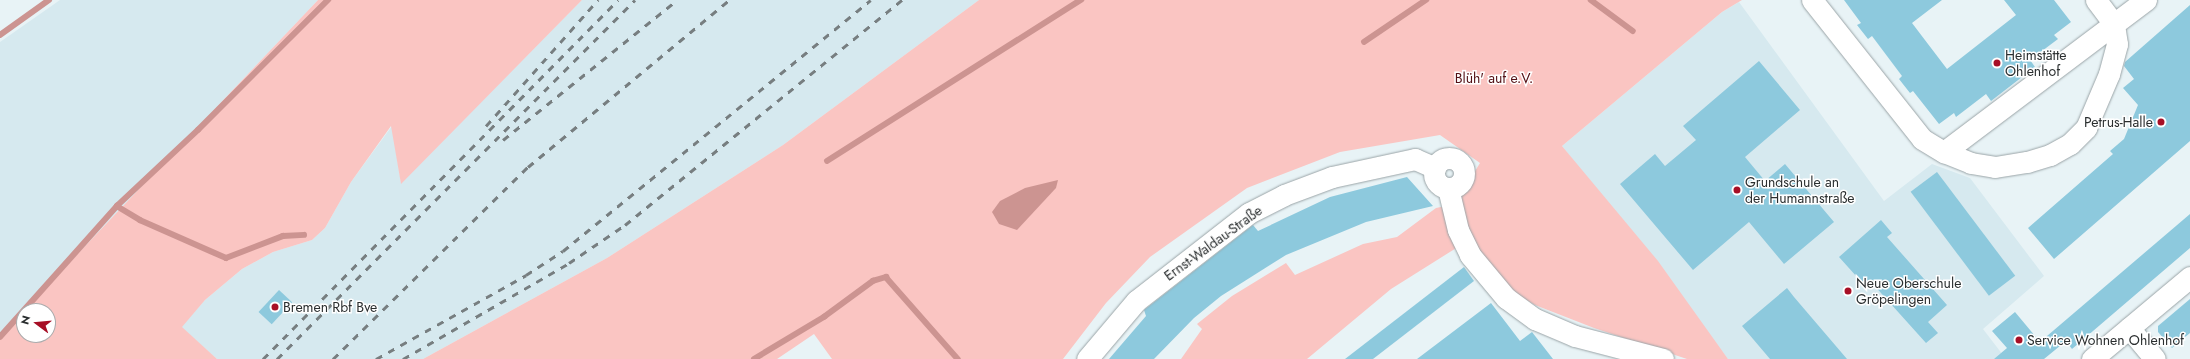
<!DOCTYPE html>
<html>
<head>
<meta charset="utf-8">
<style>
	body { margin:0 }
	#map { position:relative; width:2190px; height:359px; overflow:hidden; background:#e8f3f6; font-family:Jost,sans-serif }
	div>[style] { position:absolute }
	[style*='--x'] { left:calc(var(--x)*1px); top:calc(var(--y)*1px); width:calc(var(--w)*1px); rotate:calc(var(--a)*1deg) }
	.built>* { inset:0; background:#d6e9ef }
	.green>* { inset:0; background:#fac5c2 }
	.water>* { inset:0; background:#cc9491 }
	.stream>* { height:5.5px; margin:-2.75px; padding:0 2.75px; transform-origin:2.75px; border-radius:2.75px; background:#cc9491 }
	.building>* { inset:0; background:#8dc9dd; transform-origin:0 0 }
	.roads { filter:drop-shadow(0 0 1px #9aa4a7) drop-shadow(0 0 1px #9aa4a7) }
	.minor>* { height:21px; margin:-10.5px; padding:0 10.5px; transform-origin:10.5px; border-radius:10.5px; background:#fff }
	.minor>.ring { margin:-10.5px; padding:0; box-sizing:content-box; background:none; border:21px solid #fff; border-radius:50% }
	.rail>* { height:3px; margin-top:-1.5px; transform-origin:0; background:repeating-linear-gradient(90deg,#777e80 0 7px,transparent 0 14px) }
	.dots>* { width:11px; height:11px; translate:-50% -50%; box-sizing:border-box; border:2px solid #fff; border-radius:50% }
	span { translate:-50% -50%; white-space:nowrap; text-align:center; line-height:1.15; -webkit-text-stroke:3px #fff; paint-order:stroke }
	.poi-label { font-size:14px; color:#2a2e2f }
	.left { translate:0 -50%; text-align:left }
	.right { translate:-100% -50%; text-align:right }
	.park-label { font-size:14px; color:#520f14 }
	.street-label { font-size:14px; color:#2a2e2f }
	.north { position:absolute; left:16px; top:303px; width:40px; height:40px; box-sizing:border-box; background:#fff; border:1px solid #aaabac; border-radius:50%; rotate:286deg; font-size:11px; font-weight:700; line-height:16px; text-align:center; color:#2a2e2f }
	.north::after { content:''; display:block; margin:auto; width:14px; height:18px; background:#a70f26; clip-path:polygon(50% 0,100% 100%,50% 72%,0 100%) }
</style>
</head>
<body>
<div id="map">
	<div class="built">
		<i style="clip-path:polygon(60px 0,318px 0,0 336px,0 42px)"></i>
		<i style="clip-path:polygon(582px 0,979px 0,783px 145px,607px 258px,423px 359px,217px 359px,181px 327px,205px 300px,242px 269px,273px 252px,312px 240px,325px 228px,351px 182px,392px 126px,401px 183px)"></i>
		<i style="clip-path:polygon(1739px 2px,1884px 201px,1932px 164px,1970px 178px,2044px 276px,1983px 329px,2006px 359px,1728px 359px,1562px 146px,1722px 12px)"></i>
	</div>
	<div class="green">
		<i style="clip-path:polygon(evenodd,318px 0,582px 0,401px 184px,391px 126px,351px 182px,325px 228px,312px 240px,273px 252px,242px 269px,205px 300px,182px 327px,217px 359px,0 359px,0 336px,318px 0,24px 311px,48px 311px,48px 335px,24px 335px,24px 311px)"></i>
		<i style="clip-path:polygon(979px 0,1742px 0,1722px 12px,1562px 146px,1658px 261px,1728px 359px,1687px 359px,1594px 328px,1535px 305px,1501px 286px,1469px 240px,1391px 289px,1307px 359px,1181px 359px,1202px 329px,1197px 324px,1232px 296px,1286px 263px,1295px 275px,1363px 244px,1397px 237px,1436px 208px,1455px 204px,1480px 163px,1440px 135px,1340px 152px,1247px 188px,1150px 257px,1106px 303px,1063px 359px,832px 359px,814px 334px,777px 359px,423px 359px,607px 258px,783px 145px)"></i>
	</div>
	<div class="water">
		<i style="clip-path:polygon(1058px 180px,1056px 188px,1017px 230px,999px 224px,992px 212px,1000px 201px,1025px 188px)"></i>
	</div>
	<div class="stream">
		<i style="--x:1591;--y:0;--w:52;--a:36.4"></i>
		<i style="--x:0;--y:35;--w:60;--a:-35.5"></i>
		<i style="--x:1364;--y:42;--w:75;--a:-34.1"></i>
		<i style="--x:827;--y:161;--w:301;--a:-32.4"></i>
		<i style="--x:117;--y:206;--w:111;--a:-43.2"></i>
		<i style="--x:198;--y:130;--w:184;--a:-45"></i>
		<i style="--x:0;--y:337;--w:176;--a:-48.2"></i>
		<i style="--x:117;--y:206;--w:27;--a:31"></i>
		<i style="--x:140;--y:220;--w:94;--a:23.8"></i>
		<i style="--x:226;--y:258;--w:61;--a:-21.1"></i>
		<i style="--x:283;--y:236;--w:21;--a:-3"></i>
		<i style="--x:754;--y:359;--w:82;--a:-31"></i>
		<i style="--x:824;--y:317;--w:61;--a:-36.3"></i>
		<i style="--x:873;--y:281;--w:14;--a:-17"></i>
		<i style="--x:886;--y:277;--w:109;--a:48.7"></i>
	</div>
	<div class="building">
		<i style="clip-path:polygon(1844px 0,1942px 0,1912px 23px,1947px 69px,2016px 15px,2004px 0,2054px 0,2071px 22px,2054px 35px,2058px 39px,2030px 60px,2035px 67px,1991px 101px,1986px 94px,1956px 117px,1954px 113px,1939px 124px,1913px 91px,1910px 93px,1899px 79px,1902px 76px,1872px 36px,1868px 39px,1857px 25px,1861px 23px)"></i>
		<i style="clip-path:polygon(2190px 5px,2190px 141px,2054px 259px,2028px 228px,2113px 154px,2110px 151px,2124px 139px,2138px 105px,2123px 88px,2134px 79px,2124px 66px,2125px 62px)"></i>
		<i style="clip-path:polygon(1759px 61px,1800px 110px,1745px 157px,1765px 181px,1785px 164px,1834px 222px,1784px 264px,1749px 222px,1693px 270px,1620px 184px,1655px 154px,1665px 166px,1696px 140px,1683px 126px)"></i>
		<i style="left:1937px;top:172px;width:130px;height:33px;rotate:53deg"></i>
		<i style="clip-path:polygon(1407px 177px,1433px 206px,1366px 222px,1286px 255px,1221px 296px,1194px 318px,1154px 359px,1109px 359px,1146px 316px,1144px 310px,1253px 225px,1258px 231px,1330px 197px)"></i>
		<i style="clip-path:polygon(2190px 214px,2190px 248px,2072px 349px,2066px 341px,2044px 359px,1994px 359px,2007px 348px,1992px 331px,2015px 312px,2040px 342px)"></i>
		<i style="clip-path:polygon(1881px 220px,1892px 233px,1887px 237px,1947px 305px,1928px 322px,1938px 333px,1926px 343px,1872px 283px,1866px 287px,1839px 257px)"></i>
		<i style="clip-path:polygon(1464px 267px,1474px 281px,1373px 359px,1345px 359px)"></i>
		<i style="clip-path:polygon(1787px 288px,1794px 297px,1847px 359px,1770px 359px,1742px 326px)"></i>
		<i style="left:279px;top:290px;width:18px;height:30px;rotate:43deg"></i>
		<i style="clip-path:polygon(2190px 299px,2190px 333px,2172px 348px,2158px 332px,2158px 326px)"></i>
		<i style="clip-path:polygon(1491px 303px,1520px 341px,1532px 332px,1553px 359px,1417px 359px)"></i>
	</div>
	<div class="roads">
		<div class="minor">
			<i style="--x:1812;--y:0;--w:177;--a:51.6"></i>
			<i style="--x:1922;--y:139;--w:26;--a:31"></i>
			<i style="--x:1944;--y:152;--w:29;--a:22"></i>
			<i style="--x:1971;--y:163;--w:24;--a:9"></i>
			<i style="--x:1995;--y:167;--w:32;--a:-9"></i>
			<i style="--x:2027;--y:162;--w:24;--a:-17"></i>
			<i style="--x:2050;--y:155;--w:23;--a:-29"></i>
			<i style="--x:2070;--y:144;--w:23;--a:-45"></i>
			<i style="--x:2086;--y:128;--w:59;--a:-66.9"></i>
			<i style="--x:2109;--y:74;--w:31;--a:-75"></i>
			<i style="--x:2117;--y:44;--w:20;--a:-99"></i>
			<i style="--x:2114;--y:24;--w:30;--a:-127"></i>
			<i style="--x:1944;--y:152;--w:253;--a:-37"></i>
			<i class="ring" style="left:1434px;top:158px;width:9px;height:9px"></i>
			<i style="--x:1448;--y:188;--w:43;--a:76.6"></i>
			<i style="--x:1458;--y:230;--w:28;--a:64"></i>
			<i style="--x:1470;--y:255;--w:56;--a:50.1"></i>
			<i style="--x:1506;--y:298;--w:36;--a:36"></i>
			<i style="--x:1535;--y:319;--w:43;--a:23"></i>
			<i style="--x:1575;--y:336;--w:91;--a:14.6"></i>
			<i style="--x:2129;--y:328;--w:40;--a:50"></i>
			<i style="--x:1087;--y:359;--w:76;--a:-49.8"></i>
			<i style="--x:1136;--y:301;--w:143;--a:-37.9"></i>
			<i style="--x:1249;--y:213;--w:39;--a:-27"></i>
			<i style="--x:1284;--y:195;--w:51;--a:-20.6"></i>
			<i style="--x:1332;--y:177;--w:85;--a:-12.2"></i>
			<i style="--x:1415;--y:159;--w:22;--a:24"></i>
			<i style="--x:2092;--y:359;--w:128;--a:-39.9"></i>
		</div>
	</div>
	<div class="rail">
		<i style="--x:486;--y:126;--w:169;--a:-48.4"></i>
		<i style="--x:503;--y:140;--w:223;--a:-38.8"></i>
		<i style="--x:263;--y:359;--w:505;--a:-45.32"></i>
		<i style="--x:277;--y:359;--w:507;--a:-45.08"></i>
		<i style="--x:333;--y:359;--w:274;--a:-44.6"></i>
		<i style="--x:528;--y:167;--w:261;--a:-39.7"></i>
		<i style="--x:376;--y:359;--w:172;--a:-29.2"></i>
		<i style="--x:526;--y:275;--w:44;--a:-33"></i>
		<i style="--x:563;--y:251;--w:397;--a:-39.2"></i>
		<i style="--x:403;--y:359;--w:192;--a:-30"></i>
		<i style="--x:569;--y:263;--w:68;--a:-34.2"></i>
		<i style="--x:625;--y:225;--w:357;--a:-39.1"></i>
	</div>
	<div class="dots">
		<i style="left:1997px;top:63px;background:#a70f26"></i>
		<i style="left:2161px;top:122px;background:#a70f26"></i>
		<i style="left:1737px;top:190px;background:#a70f26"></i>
		<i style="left:1848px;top:291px;background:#a70f26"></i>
		<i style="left:275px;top:307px;background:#a70f26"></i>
		<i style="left:2019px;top:340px;background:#a70f26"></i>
	</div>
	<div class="poi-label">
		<span class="left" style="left:2005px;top:63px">Heimstätte<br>Ohlenhof</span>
		<span class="right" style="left:2153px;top:122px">Petrus-Halle</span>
		<span class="left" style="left:1745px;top:190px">Grundschule an<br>der Humannstraße</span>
		<span class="left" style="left:1856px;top:291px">Neue Oberschule<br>Gröpelingen</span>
		<span class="left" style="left:283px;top:307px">Bremen Rbf Bve</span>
		<span class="left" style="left:2027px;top:340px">Service Wohnen Ohlenhof</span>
	</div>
	<div class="park-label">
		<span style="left:1494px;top:78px">Blüh' auf e.V.</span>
	</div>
	<div class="street-label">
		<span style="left:1213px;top:243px;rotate:-36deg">Ernst-Waldau-Straße</span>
	</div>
	<div class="north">N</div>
</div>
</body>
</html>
